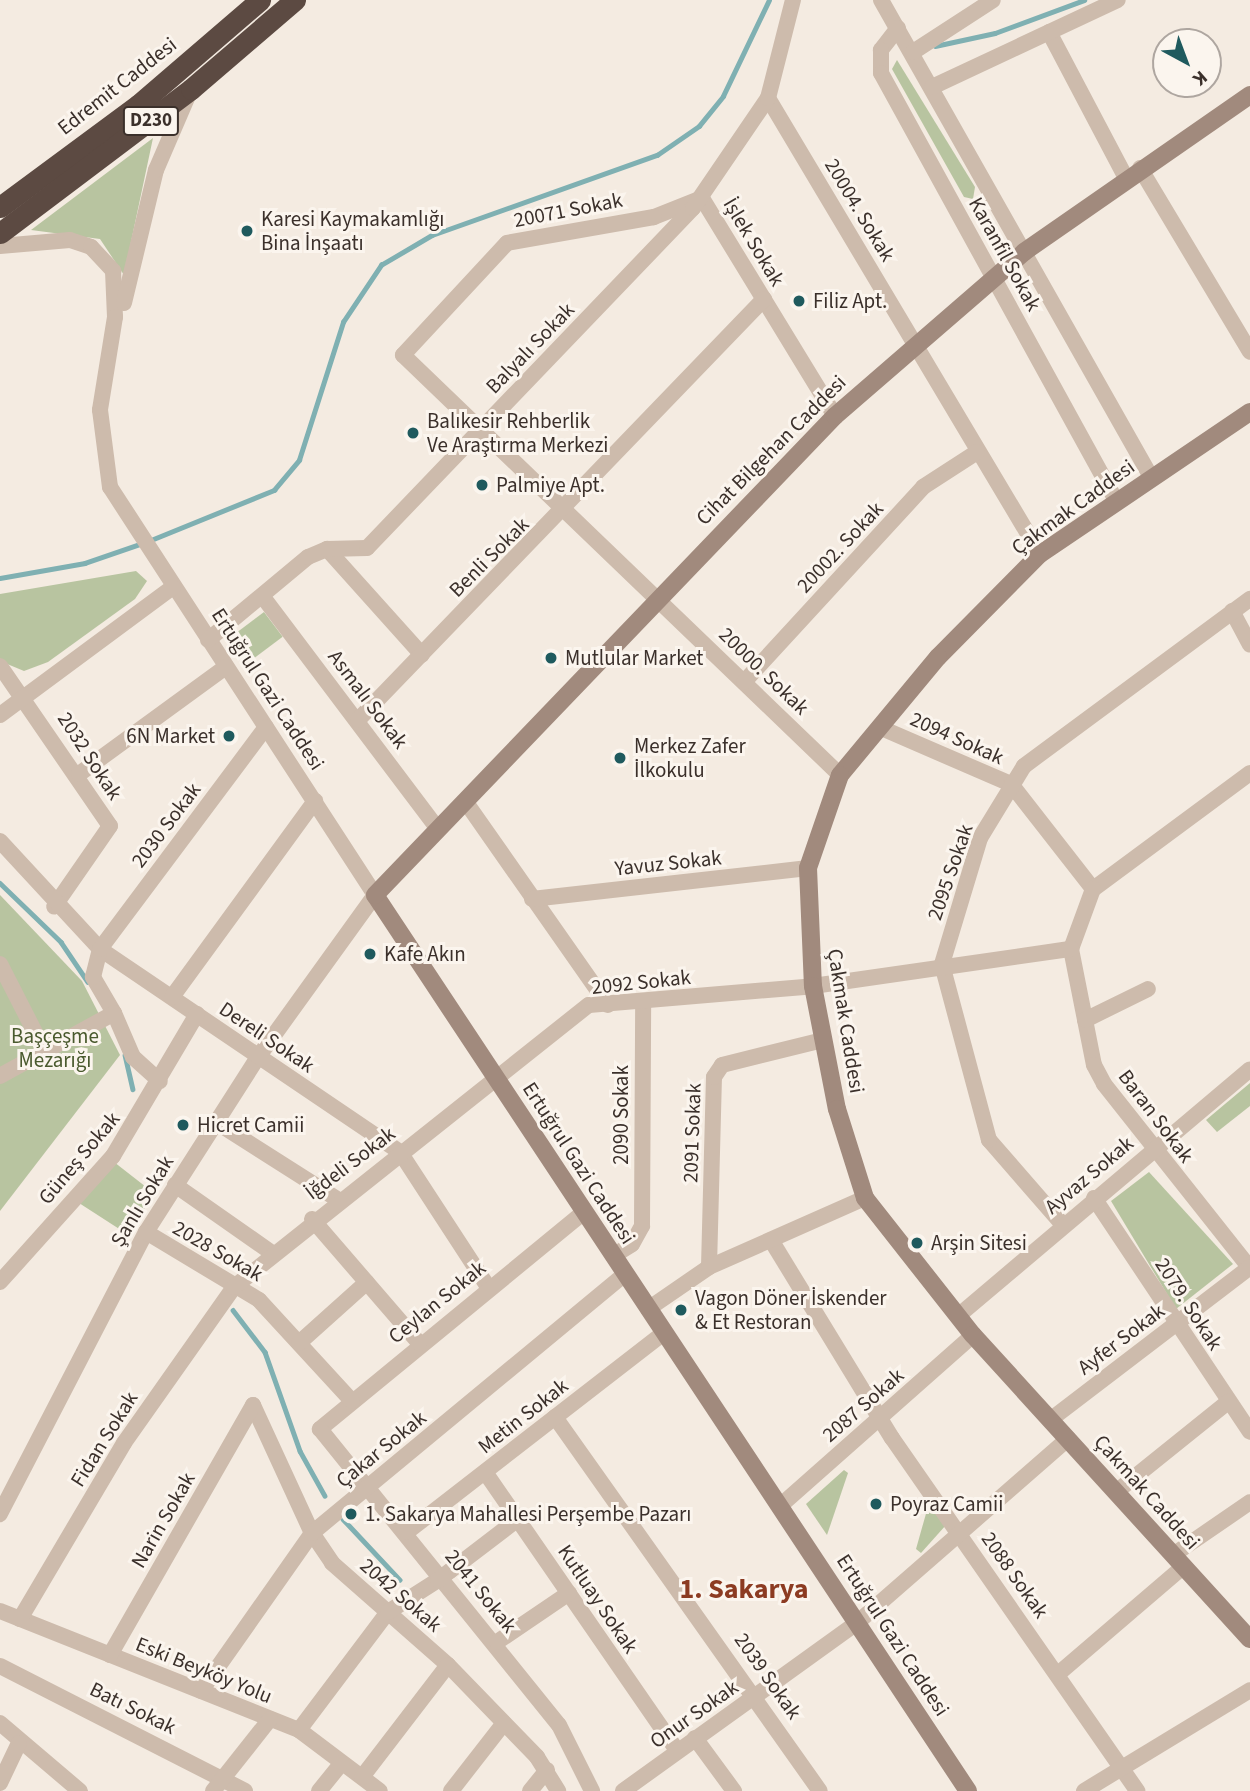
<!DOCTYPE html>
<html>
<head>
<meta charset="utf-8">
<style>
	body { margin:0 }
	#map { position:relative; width:1250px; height:1791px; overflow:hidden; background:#f4ebe1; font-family:"Source Sans 3",sans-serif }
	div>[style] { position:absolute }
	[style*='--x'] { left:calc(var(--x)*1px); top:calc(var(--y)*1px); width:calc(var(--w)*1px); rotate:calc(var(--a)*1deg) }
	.green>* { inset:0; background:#b8c4a0; transform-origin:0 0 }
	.stream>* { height:4.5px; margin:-2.25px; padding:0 2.25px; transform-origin:2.25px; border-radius:2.25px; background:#7fb0b2 }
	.street>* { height:16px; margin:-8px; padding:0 8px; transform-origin:8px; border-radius:8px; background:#cdbbac }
	.secondary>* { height:18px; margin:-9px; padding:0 9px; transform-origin:9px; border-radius:9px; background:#a18a7d }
	.highway>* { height:21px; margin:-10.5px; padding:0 10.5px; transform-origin:10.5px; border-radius:10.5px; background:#5c4a42 }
	.street-bridge>* { height:16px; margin:-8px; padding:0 8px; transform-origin:8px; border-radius:8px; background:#cdbbac }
	.dots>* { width:19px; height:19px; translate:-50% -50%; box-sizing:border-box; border:4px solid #fbf5ee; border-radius:50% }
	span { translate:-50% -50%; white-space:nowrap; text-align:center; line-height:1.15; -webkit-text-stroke:6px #fbf5ee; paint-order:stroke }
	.shield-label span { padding:2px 5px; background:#fbf5ee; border:2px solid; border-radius:5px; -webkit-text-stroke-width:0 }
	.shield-label { font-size:19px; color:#3b302b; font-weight:700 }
	.street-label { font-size:21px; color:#3b302b }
	.poi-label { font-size:21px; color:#3b302b }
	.left { translate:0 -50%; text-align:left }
	.right { translate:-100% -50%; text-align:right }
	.park-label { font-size:21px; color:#4a5a2e }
	.district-label { font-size:28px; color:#8c3b22; font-weight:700 }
	.north { position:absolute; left:1152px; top:28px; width:70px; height:70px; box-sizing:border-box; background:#fbf5ee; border:2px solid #aea6a0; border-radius:50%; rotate:139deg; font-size:19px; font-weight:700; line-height:28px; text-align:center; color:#3b302b }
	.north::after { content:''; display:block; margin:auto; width:24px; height:32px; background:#1f5a5e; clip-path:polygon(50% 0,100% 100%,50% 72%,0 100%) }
</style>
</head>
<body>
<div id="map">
	<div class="green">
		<i style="clip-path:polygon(897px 60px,975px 187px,973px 199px,964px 197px,892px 69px)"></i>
		<i style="clip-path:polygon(153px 138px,124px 275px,100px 239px,31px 230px)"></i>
		<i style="clip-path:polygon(136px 571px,147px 581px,135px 599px,48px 662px,24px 671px,0 661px,0 594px)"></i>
		<i style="left:264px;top:612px;width:31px;height:47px;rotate:53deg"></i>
		<i style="clip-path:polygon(0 895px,82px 981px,120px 1055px,0 1211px)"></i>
		<i style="clip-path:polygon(1250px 1083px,1250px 1106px,1217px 1132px,1206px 1120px)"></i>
		<i style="clip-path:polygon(114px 1162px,155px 1194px,127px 1234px,79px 1203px)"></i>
		<i style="clip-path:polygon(1149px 1172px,1233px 1264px,1176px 1309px,1111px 1201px)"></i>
		<i style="clip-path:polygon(844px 1470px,848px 1473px,827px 1535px,806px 1504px)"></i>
		<i style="clip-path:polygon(929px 1503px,946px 1525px,921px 1553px,916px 1549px)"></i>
	</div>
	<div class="stream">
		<i style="--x:935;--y:46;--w:61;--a:-12.2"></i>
		<i style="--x:995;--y:33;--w:95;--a:-20.3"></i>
		<i style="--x:151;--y:540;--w:133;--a:-22.1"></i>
		<i style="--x:274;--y:490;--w:39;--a:-50"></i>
		<i style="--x:299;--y:460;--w:145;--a:-72.3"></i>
		<i style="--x:343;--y:322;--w:69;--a:-56.3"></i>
		<i style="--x:381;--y:265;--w:59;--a:-30.5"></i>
		<i style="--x:432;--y:235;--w:239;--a:-19.6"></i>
		<i style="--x:657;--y:155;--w:51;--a:-34.6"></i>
		<i style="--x:699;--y:126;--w:38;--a:-51"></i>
		<i style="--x:723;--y:96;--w:106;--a:-64.4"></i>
		<i style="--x:0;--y:578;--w:86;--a:-10"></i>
		<i style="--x:85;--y:563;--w:61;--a:-19"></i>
		<i style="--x:0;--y:883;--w:85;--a:44"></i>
		<i style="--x:61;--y:942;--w:48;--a:56"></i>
		<i style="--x:125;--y:1055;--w:35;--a:77"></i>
		<i style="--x:233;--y:1310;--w:53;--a:52.7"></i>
		<i style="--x:265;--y:1352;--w:105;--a:70.5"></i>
		<i style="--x:300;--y:1451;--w:51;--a:60.9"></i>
		<i style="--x:343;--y:1519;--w:83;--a:46.9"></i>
	</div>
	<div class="street">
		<i style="--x:881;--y:0;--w:548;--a:60.49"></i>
		<i style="--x:898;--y:28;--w:28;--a:128"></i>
		<i style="--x:881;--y:50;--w:23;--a:90"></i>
		<i style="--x:881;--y:73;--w:487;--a:61.2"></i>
		<i style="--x:1049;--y:32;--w:165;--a:62.2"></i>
		<i style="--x:913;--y:52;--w:95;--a:-33"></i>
		<i style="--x:932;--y:87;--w:205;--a:-25.1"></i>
		<i style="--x:768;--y:98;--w:531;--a:59.18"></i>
		<i style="--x:1140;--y:168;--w:214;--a:59.1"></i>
		<i style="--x:0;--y:246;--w:70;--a:-4.9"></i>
		<i style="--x:70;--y:240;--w:22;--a:18"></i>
		<i style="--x:91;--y:247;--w:33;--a:47"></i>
		<i style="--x:113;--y:271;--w:46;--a:87.5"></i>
		<i style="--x:115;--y:317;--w:94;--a:99.2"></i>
		<i style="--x:100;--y:410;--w:78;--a:82.6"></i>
		<i style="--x:110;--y:487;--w:487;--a:57"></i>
		<i style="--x:375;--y:895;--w:200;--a:125.8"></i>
		<i style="--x:258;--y:1057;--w:208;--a:122.6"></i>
		<i style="--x:146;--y:1232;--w:318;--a:117.4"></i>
		<i style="--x:124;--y:303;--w:137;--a:-76.5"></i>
		<i style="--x:156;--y:170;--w:86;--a:-66.7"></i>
		<i style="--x:835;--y:416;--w:255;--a:-121.4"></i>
		<i style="--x:702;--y:198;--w:52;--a:158.4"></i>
		<i style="--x:654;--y:217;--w:149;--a:170"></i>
		<i style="--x:507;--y:243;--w:153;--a:132.9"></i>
		<i style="--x:403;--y:355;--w:606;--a:43.86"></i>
		<i style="--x:327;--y:549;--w:142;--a:48.1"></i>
		<i style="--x:263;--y:597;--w:289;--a:53"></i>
		<i style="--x:1232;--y:611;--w:38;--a:62"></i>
		<i style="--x:208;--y:640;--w:130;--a:-39.7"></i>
		<i style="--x:308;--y:557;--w:21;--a:-23"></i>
		<i style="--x:327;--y:549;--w:40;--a:-1.4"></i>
		<i style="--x:367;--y:548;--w:471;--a:-46.2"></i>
		<i style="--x:693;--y:208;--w:133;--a:-55.7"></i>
		<i style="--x:768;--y:98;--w:101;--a:-75.7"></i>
		<i style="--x:0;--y:666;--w:194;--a:55.5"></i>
		<i style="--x:110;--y:826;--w:98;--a:124.7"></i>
		<i style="--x:744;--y:682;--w:265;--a:-47.4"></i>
		<i style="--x:923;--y:487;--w:64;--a:-32.9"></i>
		<i style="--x:0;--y:715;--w:215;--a:-36.5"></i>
		<i style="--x:358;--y:720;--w:585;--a:-46.04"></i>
		<i style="--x:879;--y:727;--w:144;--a:23.4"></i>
		<i style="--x:1011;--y:784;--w:133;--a:52"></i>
		<i style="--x:1250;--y:773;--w:195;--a:143.5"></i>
		<i style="--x:1093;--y:889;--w:64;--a:110.1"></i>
		<i style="--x:1071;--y:949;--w:118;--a:78.8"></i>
		<i style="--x:1094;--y:1065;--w:21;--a:62"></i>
		<i style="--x:1104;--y:1084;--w:235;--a:51.6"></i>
		<i style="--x:79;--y:774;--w:182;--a:-36.1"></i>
		<i style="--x:465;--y:801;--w:249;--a:55"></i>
		<i style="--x:0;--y:841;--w:147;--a:47.2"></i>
		<i style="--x:100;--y:949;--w:362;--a:34.1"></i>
		<i style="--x:400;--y:1152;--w:161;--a:56.9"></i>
		<i style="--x:532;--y:899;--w:278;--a:-6.4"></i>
		<i style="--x:0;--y:964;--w:99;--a:62.9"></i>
		<i style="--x:172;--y:997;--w:243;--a:-53.9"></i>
		<i style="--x:114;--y:1013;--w:42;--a:-120.3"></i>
		<i style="--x:93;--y:977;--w:29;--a:-76"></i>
		<i style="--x:100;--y:949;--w:277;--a:-53.2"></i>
		<i style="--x:1085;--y:1020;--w:70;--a:-26.2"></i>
		<i style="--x:0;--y:1076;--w:130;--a:-28.9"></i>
		<i style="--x:114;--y:1013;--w:48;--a:66.6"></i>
		<i style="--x:133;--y:1057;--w:36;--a:42"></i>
		<i style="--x:216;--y:1122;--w:143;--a:32.5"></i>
		<i style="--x:175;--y:1185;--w:118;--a:35"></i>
		<i style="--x:1094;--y:1198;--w:281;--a:56.3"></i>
		<i style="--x:584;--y:1212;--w:342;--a:140.6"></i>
		<i style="--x:320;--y:1429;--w:380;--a:51.1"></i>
		<i style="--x:559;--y:1725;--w:74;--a:63.4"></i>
		<i style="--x:312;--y:1219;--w:164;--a:49.2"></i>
		<i style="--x:1063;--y:1225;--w:113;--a:-131"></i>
		<i style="--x:989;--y:1140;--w:182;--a:-105"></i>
		<i style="--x:942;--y:964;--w:132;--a:-73.2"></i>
		<i style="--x:980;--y:838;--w:84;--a:-58.6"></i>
		<i style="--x:1024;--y:766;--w:281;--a:-36.5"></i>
		<i style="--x:146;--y:1232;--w:132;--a:31"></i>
		<i style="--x:259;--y:1300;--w:137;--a:47.4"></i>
		<i style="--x:771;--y:1240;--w:232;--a:58.6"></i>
		<i style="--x:892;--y:1438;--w:430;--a:55.2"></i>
		<i style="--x:613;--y:1256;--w:22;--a:-32"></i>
		<i style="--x:632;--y:1244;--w:21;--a:-61"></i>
		<i style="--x:642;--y:1226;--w:223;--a:-89.7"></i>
		<i style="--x:709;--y:1267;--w:190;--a:-88.5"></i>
		<i style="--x:714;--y:1077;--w:14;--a:-56"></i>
		<i style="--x:722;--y:1065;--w:104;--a:-13.9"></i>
		<i style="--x:0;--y:1282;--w:169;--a:-48.1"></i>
		<i style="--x:113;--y:1156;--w:165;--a:-59.4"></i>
		<i style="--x:648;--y:1309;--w:74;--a:-34.5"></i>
		<i style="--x:709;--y:1267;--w:171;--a:-23.9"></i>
		<i style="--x:958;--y:1316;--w:382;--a:-40.2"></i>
		<i style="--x:299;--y:1343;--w:91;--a:-41.9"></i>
		<i style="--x:253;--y:1405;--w:141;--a:65.3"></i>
		<i style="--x:312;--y:1533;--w:36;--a:56"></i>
		<i style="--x:332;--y:1563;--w:154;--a:41.3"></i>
		<i style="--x:448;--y:1665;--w:128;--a:45.9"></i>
		<i style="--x:537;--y:1757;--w:40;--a:58"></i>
		<i style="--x:555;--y:1417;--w:458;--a:54.7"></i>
		<i style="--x:1050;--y:1420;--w:252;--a:-37.4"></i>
		<i style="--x:485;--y:1472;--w:338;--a:55.4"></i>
		<i style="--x:1116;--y:1492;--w:144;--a:-38.8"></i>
		<i style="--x:780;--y:1506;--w:258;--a:-41.5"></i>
		<i style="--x:407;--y:1532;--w:325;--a:-37.8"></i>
		<i style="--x:1173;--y:1555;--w:93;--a:-34.5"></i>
		<i style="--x:450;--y:1571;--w:86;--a:-37.4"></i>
		<i style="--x:0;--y:1611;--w:322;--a:21.7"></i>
		<i style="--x:299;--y:1730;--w:101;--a:37"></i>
		<i style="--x:20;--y:1619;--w:204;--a:-59.4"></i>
		<i style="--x:124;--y:1443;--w:191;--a:-54.8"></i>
		<i style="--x:234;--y:1287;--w:453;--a:-38.5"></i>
		<i style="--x:589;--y:1005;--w:225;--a:-4.8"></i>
		<i style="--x:813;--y:986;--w:261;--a:-8.2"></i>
		<i style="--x:497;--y:1642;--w:87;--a:-34.2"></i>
		<i style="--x:110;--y:1655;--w:288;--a:-60.2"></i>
		<i style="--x:0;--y:1666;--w:275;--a:27"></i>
		<i style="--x:1058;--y:1674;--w:166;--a:-40.6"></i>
		<i style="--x:201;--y:1691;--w:193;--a:-54.9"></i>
		<i style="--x:312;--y:1533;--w:406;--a:-39.6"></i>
		<i style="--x:0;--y:1723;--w:105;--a:40.4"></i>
		<i style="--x:299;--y:1730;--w:148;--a:-53"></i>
		<i style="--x:388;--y:1612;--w:59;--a:-32.6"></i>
		<i style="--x:695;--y:1738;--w:66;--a:53.7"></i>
		<i style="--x:362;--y:1777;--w:141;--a:-52.5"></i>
		<i style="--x:0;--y:1783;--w:44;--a:-64.6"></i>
		<i style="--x:213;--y:1791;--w:92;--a:-51.6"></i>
		<i style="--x:319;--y:1791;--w:36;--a:-51"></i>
		<i style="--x:451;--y:1791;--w:86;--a:-52.1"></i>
		<i style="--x:530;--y:1791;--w:27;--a:-51"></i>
		<i style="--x:623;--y:1791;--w:289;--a:-35.7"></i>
		<i style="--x:858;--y:1622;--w:279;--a:-41.1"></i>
		<i style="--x:1084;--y:1791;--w:194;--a:-31.3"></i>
	</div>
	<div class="secondary">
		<i style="--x:1250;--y:412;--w:254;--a:145.9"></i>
		<i style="--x:1040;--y:554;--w:145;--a:134.7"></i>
		<i style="--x:938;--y:657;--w:153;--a:129.7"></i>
		<i style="--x:840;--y:775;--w:98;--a:109"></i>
		<i style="--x:808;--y:868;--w:118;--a:87.6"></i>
		<i style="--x:813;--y:986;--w:125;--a:79"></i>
		<i style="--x:837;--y:1109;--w:93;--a:72.5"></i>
		<i style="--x:865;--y:1198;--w:174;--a:51.8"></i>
		<i style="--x:973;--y:1335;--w:411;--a:47.7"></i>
		<i style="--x:968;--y:1791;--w:1074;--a:-123.5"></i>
		<i style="--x:375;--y:895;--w:664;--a:-46.16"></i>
		<i style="--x:835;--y:416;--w:250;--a:-40.9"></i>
		<i style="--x:1024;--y:252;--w:275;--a:-34.8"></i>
	</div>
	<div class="highway">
		<i style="--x:0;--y:207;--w:172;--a:-36.5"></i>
		<i style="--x:138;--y:105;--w:161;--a:-40.7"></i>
		<i style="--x:0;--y:233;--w:239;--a:-37"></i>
		<i style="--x:191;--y:89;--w:137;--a:-40.6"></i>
	</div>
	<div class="street-bridge">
		<i style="--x:438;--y:1580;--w:15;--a:-37"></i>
	</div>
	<div class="dots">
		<i style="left:247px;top:231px;background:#1f5a5e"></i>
		<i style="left:799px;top:301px;background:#1f5a5e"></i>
		<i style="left:413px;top:433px;background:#1f5a5e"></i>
		<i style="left:482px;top:485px;background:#1f5a5e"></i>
		<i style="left:551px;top:658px;background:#1f5a5e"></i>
		<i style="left:229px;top:736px;background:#1f5a5e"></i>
		<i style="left:620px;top:758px;background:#1f5a5e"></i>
		<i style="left:370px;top:954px;background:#1f5a5e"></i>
		<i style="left:183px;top:1125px;background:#1f5a5e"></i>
		<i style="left:917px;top:1243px;background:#1f5a5e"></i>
		<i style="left:681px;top:1310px;background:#1f5a5e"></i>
		<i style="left:876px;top:1504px;background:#1f5a5e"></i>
		<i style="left:351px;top:1514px;background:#1f5a5e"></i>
	</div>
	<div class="shield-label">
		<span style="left:151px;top:121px">D230</span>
	</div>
	<div class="street-label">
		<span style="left:117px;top:86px;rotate:-38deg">Edremit Caddesi</span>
		<span style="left:568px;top:210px;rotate:-11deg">20071 Sokak</span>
		<span style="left:860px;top:210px;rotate:59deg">20004. Sokak</span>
		<span style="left:754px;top:242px;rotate:59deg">İşlek Sokak</span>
		<span style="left:1005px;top:254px;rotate:61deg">Karanfil Sokak</span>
		<span style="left:530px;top:348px;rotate:-46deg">Balyalı Sokak</span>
		<span style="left:771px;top:450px;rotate:-45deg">Cihat Bilgehan Caddesi</span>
		<span style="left:1073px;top:507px;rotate:-36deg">Çakmak Caddesi</span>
		<span style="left:840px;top:547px;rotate:-47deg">20002. Sokak</span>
		<span style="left:489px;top:557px;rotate:-45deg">Benli Sokak</span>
		<span style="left:764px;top:671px;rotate:44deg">20000. Sokak</span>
		<span style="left:268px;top:689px;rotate:57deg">Ertuğrul Gazi Caddesi</span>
		<span style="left:368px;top:699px;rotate:53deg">Asmalı Sokak</span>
		<span style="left:957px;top:738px;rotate:24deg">2094 Sokak</span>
		<span style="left:90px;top:756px;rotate:57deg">2032 Sokak</span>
		<span style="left:166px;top:825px;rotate:-53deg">2030 Sokak</span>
		<span style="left:668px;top:863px;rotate:-6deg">Yavuz Sokak</span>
		<span style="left:950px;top:872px;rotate:-71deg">2095 Sokak</span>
		<span style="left:641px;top:982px;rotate:-6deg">2092 Sokak</span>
		<span style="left:846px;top:1021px;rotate:81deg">Çakmak Caddesi</span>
		<span style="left:267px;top:1037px;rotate:34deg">Dereli Sokak</span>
		<span style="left:621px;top:1115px;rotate:-90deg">2090 Sokak</span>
		<span style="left:1156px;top:1116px;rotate:53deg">Baran Sokak</span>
		<span style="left:692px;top:1133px;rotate:-88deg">2091 Sokak</span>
		<span style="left:79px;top:1158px;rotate:-50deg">Güneş Sokak</span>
		<span style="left:350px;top:1163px;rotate:-37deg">İğdeli Sokak</span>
		<span style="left:579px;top:1163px;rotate:57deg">Ertuğrul Gazi Caddesi</span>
		<span style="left:1089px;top:1175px;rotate:-40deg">Ayvaz Sokak</span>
		<span style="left:142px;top:1201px;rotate:-59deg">Şanlı Sokak</span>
		<span style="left:218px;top:1251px;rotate:30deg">2028 Sokak</span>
		<span style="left:437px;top:1302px;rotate:-39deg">Ceylan Sokak</span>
		<span style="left:1189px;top:1304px;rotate:57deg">2079. Sokak</span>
		<span style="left:1121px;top:1339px;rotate:-37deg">Ayfer Sokak</span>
		<span style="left:863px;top:1405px;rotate:-41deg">2087 Sokak</span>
		<span style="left:523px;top:1416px;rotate:-38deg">Metin Sokak</span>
		<span style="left:104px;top:1439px;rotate:-58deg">Fidan Sokak</span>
		<span style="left:381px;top:1449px;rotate:-39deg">Çakar Sokak</span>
		<span style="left:1147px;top:1492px;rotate:48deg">Çakmak Caddesi</span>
		<span style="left:163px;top:1520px;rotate:-60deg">Narin Sokak</span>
		<span style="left:1015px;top:1575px;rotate:55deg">2088 Sokak</span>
		<span style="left:481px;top:1591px;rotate:51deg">2041 Sokak</span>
		<span style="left:401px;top:1595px;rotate:41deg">2042 Sokak</span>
		<span style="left:598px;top:1599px;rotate:56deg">Kutluay Sokak</span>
		<span style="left:893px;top:1635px;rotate:57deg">Ertuğrul Gazi Caddesi</span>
		<span style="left:204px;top:1670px;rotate:22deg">Eski Beyköy Yolu</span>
		<span style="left:768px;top:1676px;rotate:55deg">2039 Sokak</span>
		<span style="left:133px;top:1708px;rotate:26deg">Batı Sokak</span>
		<span style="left:694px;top:1714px;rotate:-35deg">Onur Sokak</span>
	</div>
	<div class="poi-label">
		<span class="left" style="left:261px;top:231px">Karesi Kaymakamlığı<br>Bina İnşaatı</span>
		<span class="left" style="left:813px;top:301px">Filiz Apt.</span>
		<span class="left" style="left:427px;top:433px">Balıkesir Rehberlik<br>Ve Araştırma Merkezi</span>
		<span class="left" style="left:496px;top:485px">Palmiye Apt.</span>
		<span class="left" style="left:565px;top:658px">Mutlular Market</span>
		<span class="right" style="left:215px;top:736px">6N Market</span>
		<span class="left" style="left:634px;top:758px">Merkez Zafer<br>İlkokulu</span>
		<span class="left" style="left:384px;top:954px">Kafe Akın</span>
		<span class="left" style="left:197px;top:1125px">Hicret Camii</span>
		<span class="left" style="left:931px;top:1243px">Arşin Sitesi</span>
		<span class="left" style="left:695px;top:1310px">Vagon Döner İskender<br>&amp; Et Restoran</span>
		<span class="left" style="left:890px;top:1504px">Poyraz Camii</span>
		<span class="left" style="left:365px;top:1514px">1. Sakarya Mahallesi Perşembe Pazarı</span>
	</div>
	<div class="park-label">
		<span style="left:55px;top:1048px">Başçeşme<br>Mezarığı</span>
	</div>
	<div class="district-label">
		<span style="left:744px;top:1589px">1. Sakarya</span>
	</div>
	<div class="north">K</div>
</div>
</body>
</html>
